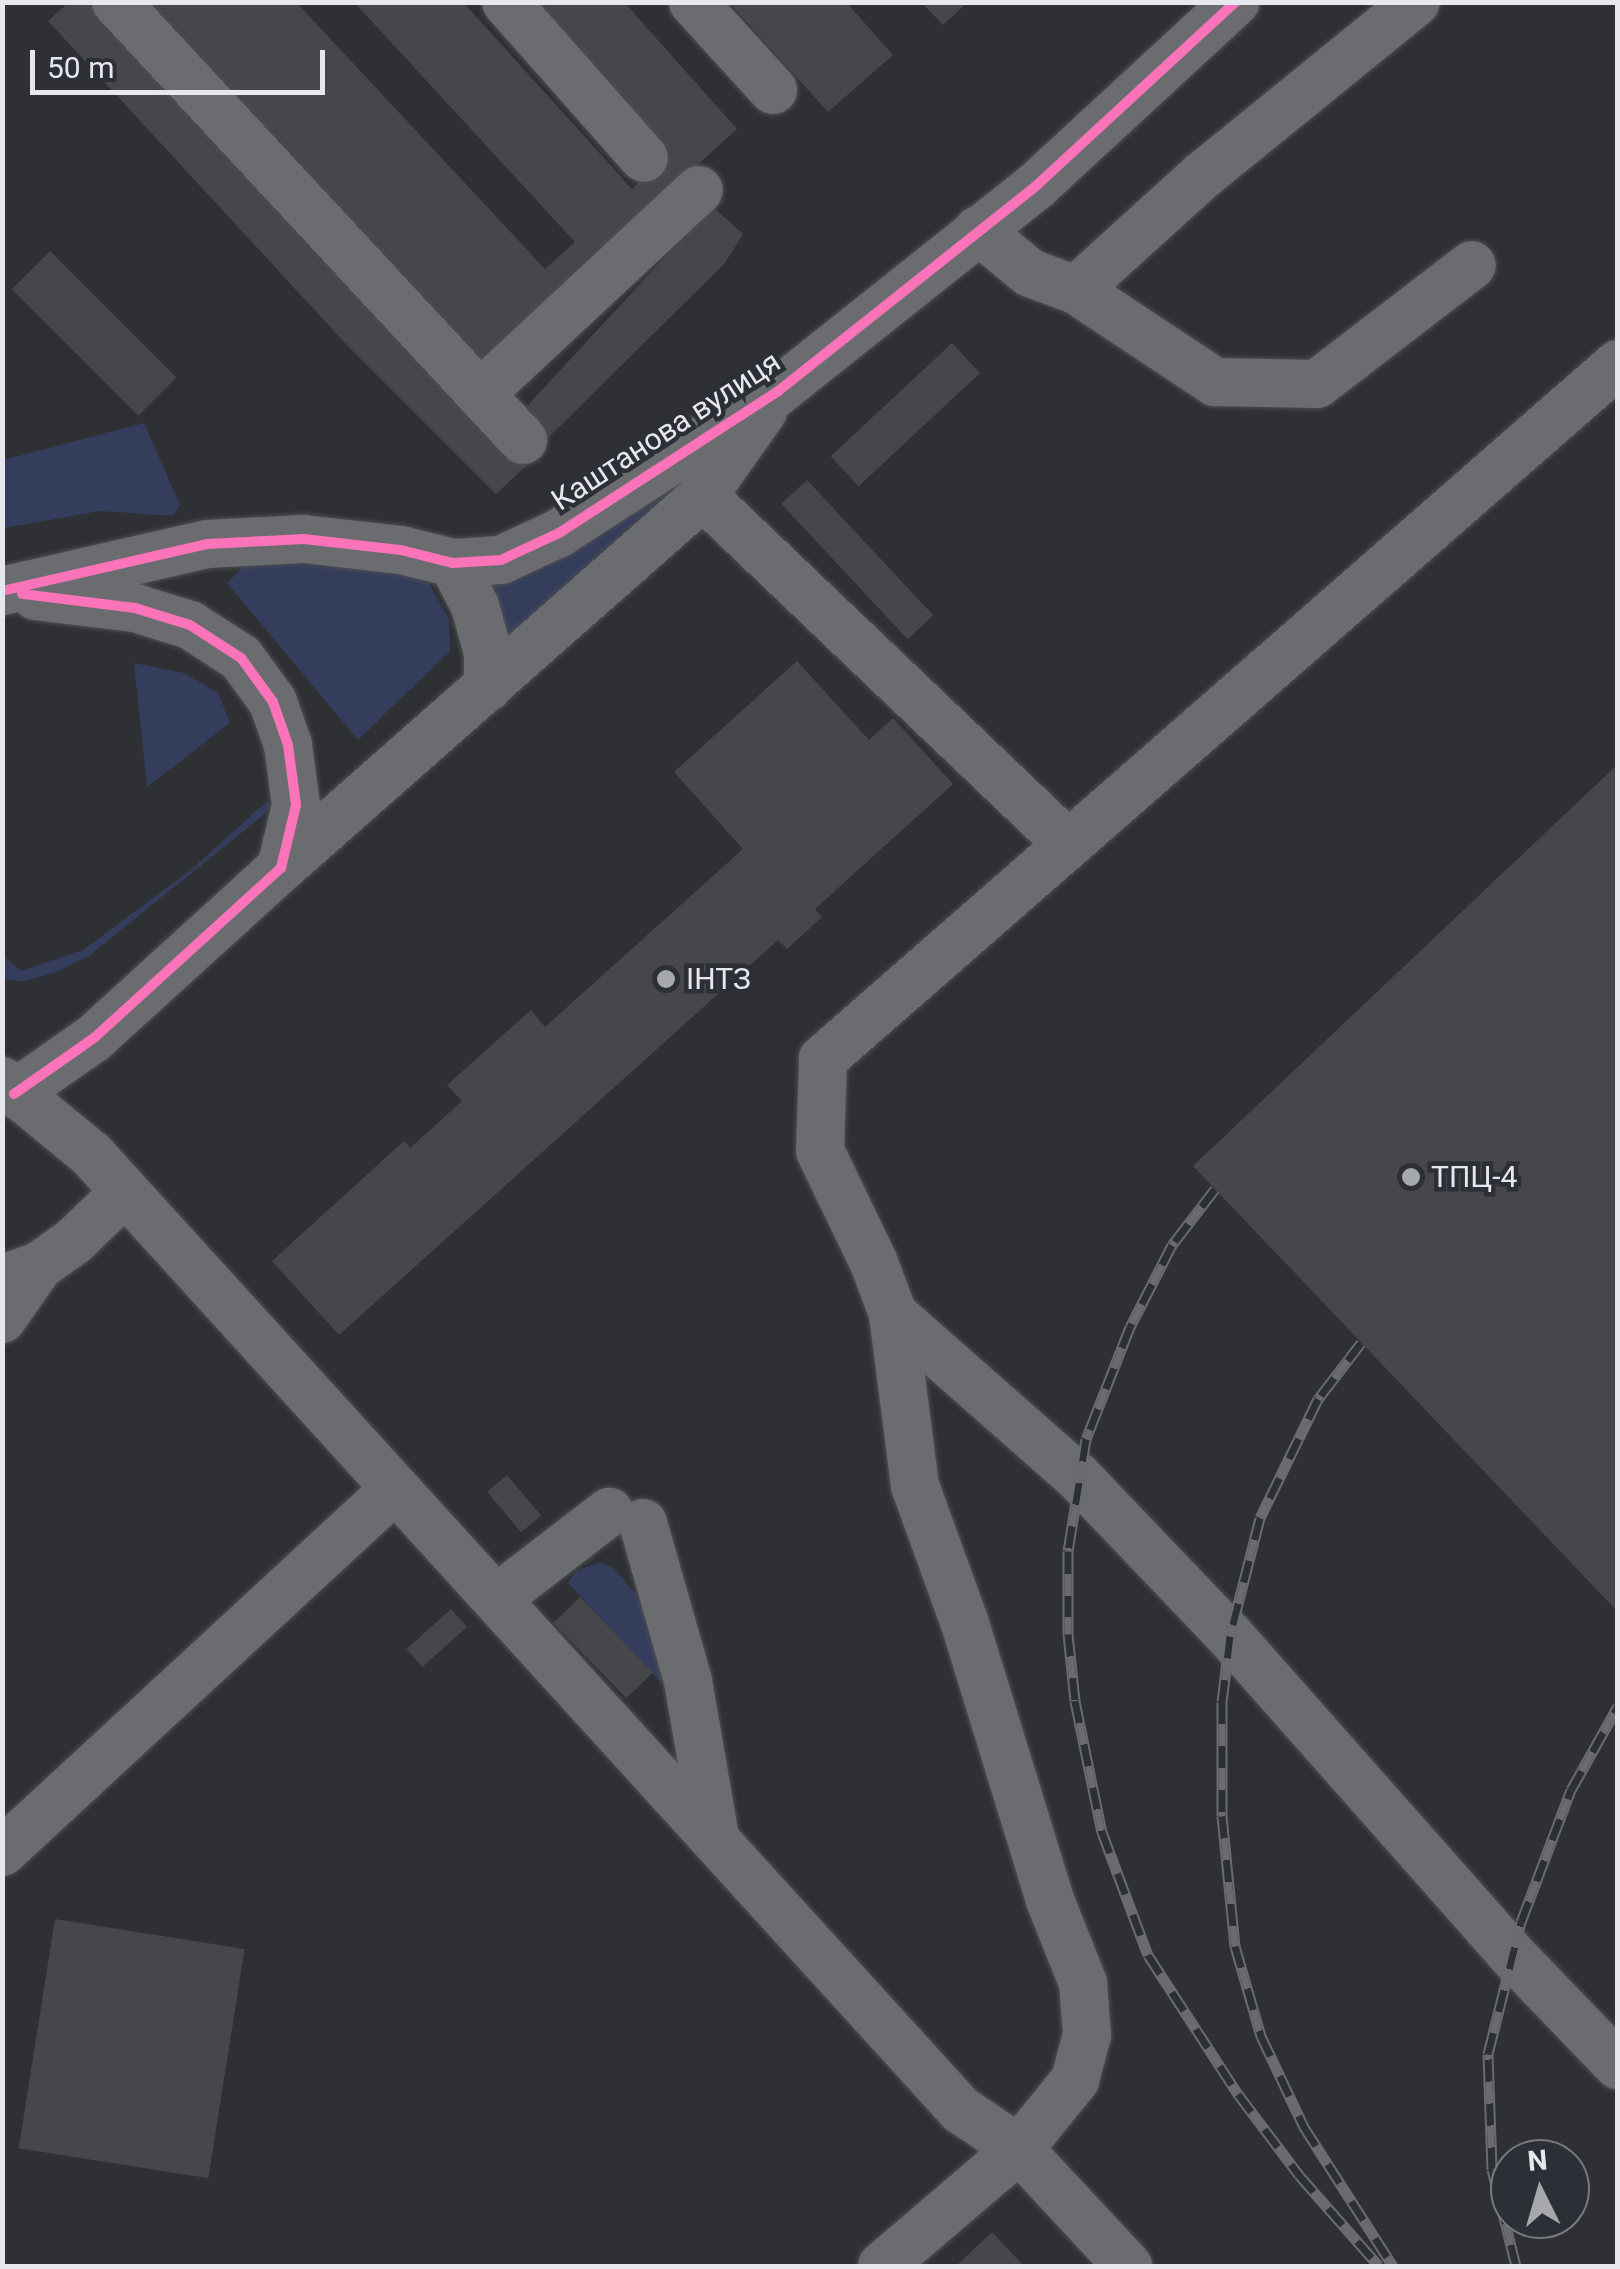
<!DOCTYPE html>
<html>
<head>
<meta charset="utf-8">
<style>
	body { margin:0 }
	#map { position:relative; width:1620px; height:2269px; overflow:hidden; background:#2f3034; font-family:Roboto,sans-serif }
	div>[style] { position:absolute }
	[style*='--x'] { left:calc(var(--x)*1px); top:calc(var(--y)*1px); width:calc(var(--w)*1px); rotate:calc(var(--a)*1deg) }
	.green>* { inset:0; background:#343d5c }
	.building>* { inset:0; background:#46474b; transform-origin:0 0 }
	.roads { filter:drop-shadow(0 0 2px #4d4e52) drop-shadow(0 0 2px #4d4e52) }
	.minor>* { height:48px; margin:-24px; padding:0 24px; transform-origin:24px; border-radius:24px; background:#6b6c70 }
	.rail>* { height:11px; margin-top:-5.5px; transform-origin:0; background:repeating-linear-gradient(90deg,#2d2f36 0 22px,#6a6b6e 0 44px); box-sizing:border-box; border-block:2px solid #6a6b6e }
	.cycleway>* { height:10px; margin:-5px; padding:0 5px; transform-origin:5px; border-radius:5px; background:#fb73b8 }
	.dots>* { width:28px; height:28px; translate:-50% -50%; box-sizing:border-box; border:5px solid #2d2f36; border-radius:50% }
	span { translate:-50% -50%; white-space:nowrap; text-align:center; line-height:1.15; -webkit-text-stroke:9px #2d2f36; paint-order:stroke }
	.street-label { font-size:30px; color:#e7e8ed }
	.poi-label { font-size:30px; color:#e7e8ed }
	.left { translate:0 -50%; text-align:left }
	.frame { position:absolute; inset:0; border:5px solid #e7e8ed; pointer-events:none }
	.north { position:absolute; left:1490px; top:2139px; width:100px; height:100px; box-sizing:border-box; background:#2d2f36; border:2px solid #77797f; border-radius:50%; rotate:355deg; font-size:28px; font-weight:700; line-height:40px; text-align:center; color:#e7e8ed }
	.north::after { content:''; display:block; margin:auto; width:35px; height:45px; background:#a7a8ac; clip-path:polygon(50% 0,100% 100%,50% 72%,0 100%) }
	.scale { position:absolute; left:30px; top:50px; width:295px; height:45px; box-sizing:border-box; border:5px solid #e7e8ed; border-top:0; padding-left:12px; font-size:30px; line-height:35px; white-space:nowrap; color:#e7e8ed; -webkit-text-stroke:8px #2d2f36; paint-order:stroke }
</style>
</head>
<body>
<div id="map">
	<div class="green">
		<i style="clip-path:polygon(144px 423px,180px 505px,173px 516px,101px 511px,3px 528px,3px 460px)"></i>
		<i style="clip-path:polygon(668px 490px,672px 499px,508px 640px,477px 577px)"></i>
		<i style="clip-path:polygon(366px 562px,424px 575px,449px 619px,450px 651px,358px 740px,227px 583px,244px 566px)"></i>
		<i style="clip-path:polygon(134px 663px,184px 673px,218px 693px,230px 723px,147px 787px)"></i>
		<i style="clip-path:polygon(267px 801px,272px 808px,89px 956px,57px 972px,24px 981px,3px 980px,2px 955px,21px 971px,83px 950px,193px 868px)"></i>
		<i style="clip-path:polygon(600px 1562px,614px 1568px,660px 1623px,670px 1667px,664px 1686px,568px 1583px,576px 1571px)"></i>
	</div>
	<div class="building">
		<i style="clip-path:polygon(69px 2px,89px 2px,527px 465px,496px 494px,346px 344px,48px 21px)"></i>
		<i style="clip-path:polygon(134px 2px,296px 2px,545px 269px,575px 242px,354px 2px,463px 2px,632px 189px,658px 163px,515px 2px,624px 2px,737px 129px,477px 365px)"></i>
		<i style="clip-path:polygon(729px 2px,846px 2px,893px 55px,828px 112px)"></i>
		<i style="clip-path:polygon(921px 2px,968px 2px,943px 25px)"></i>
		<i style="clip-path:polygon(712px 206px,743px 234px,725px 263px,541px 445px,516px 418px)"></i>
		<i style="left:50px;top:251px;width:179px;height:54px;rotate:45deg"></i>
		<i style="left:952px;top:343px;width:41px;height:166px;rotate:47deg"></i>
		<i style="left:807px;top:480px;width:185px;height:35px;rotate:47deg"></i>
		<i style="clip-path:polygon(797px 661px,869px 740px,893px 718px,953px 784px,815px 909px,822px 917px,787px 949px,778px 940px,339px 1335px,272px 1261px,404px 1141px,410px 1148px,462px 1101px,447px 1085px,531px 1010px,545px 1027px,743px 849px,674px 772px)"></i>
		<i style="clip-path:polygon(1618px 764px,1618px 1612px,1193px 1166px)"></i>
		<i style="left:507px;top:1475px;width:53px;height:26px;rotate:50deg"></i>
		<i style="left:580px;top:1597px;width:105px;height:37px;rotate:46deg"></i>
		<i style="left:451px;top:1609px;width:24px;height:60px;rotate:48deg"></i>
		<i style="left:55px;top:1919px;width:192px;height:232px;rotate:9deg"></i>
		<i style="clip-path:polygon(992px 2232px,1024px 2266px,956px 2266px)"></i>
	</div>
	<div class="roads">
		<div class="minor">
			<i style="--x:116;--y:2;--w:598;--a:47.1"></i>
			<i style="--x:506;--y:2;--w:208;--a:48.5"></i>
			<i style="--x:693;--y:2;--w:119;--a:47.7"></i>
			<i style="--x:978;--y:230;--w:67;--a:39.6"></i>
			<i style="--x:1030;--y:273;--w:49;--a:20.3"></i>
			<i style="--x:1076;--y:290;--w:171;--a:-42.2"></i>
			<i style="--x:1203;--y:175;--w:274;--a:-39.1"></i>
			<i style="--x:1076;--y:290;--w:167;--a:33.5"></i>
			<i style="--x:1215;--y:382;--w:102;--a:1.1"></i>
			<i style="--x:1317;--y:384;--w:195;--a:-37.5"></i>
			<i style="--x:480;--y:394;--w:299;--a:-43"></i>
			<i style="--x:703;--y:496;--w:504;--a:43.63"></i>
			<i style="--x:453;--y:563;--w:48;--a:62.9"></i>
			<i style="--x:475;--y:606;--w:49;--a:74.5"></i>
			<i style="--x:488;--y:653;--w:34;--a:90"></i>
			<i style="--x:2;--y:591;--w:210;--a:-12.9"></i>
			<i style="--x:207;--y:544;--w:97;--a:-3"></i>
			<i style="--x:304;--y:539;--w:98;--a:6.5"></i>
			<i style="--x:401;--y:550;--w:54;--a:14"></i>
			<i style="--x:453;--y:563;--w:48;--a:-3.6"></i>
			<i style="--x:501;--y:560;--w:64;--a:-25"></i>
			<i style="--x:559;--y:533;--w:260;--a:-32.9"></i>
			<i style="--x:777;--y:392;--w:332;--a:-38.5"></i>
			<i style="--x:1037;--y:185;--w:270;--a:-42.7"></i>
			<i style="--x:281;--y:868;--w:563;--a:-41.4"></i>
			<i style="--x:703;--y:496;--w:104;--a:-54.8"></i>
			<i style="--x:2;--y:1081;--w:115;--a:39.4"></i>
			<i style="--x:91;--y:1154;--w:1293;--a:47.7"></i>
			<i style="--x:961;--y:2110;--w:70;--a:33.9"></i>
			<i style="--x:1019;--y:2149;--w:89;--a:-50.9"></i>
			<i style="--x:1075;--y:2080;--w:47;--a:-75.1"></i>
			<i style="--x:1087;--y:2035;--w:52;--a:-94.4"></i>
			<i style="--x:1083;--y:1983;--w:89;--a:-111.7"></i>
			<i style="--x:1050;--y:1900;--w:292;--a:-107.1"></i>
			<i style="--x:964;--y:1621;--w:144;--a:-109.9"></i>
			<i style="--x:915;--y:1486;--w:173;--a:-97.3"></i>
			<i style="--x:893;--y:1314;--w:54;--a:-110.4"></i>
			<i style="--x:874;--y:1263;--w:124;--a:-115.7"></i>
			<i style="--x:820;--y:1151;--w:92;--a:-88.1"></i>
			<i style="--x:823;--y:1059;--w:1056;--a:-41.16"></i>
			<i style="--x:14;--y:1094;--w:98;--a:-35"></i>
			<i style="--x:94;--y:1038;--w:253;--a:-42.3"></i>
			<i style="--x:281;--y:868;--w:65;--a:-76.6"></i>
			<i style="--x:296;--y:805;--w:61;--a:-97.6"></i>
			<i style="--x:288;--y:745;--w:46;--a:-109.2"></i>
			<i style="--x:273;--y:702;--w:54;--a:-126"></i>
			<i style="--x:241;--y:658;--w:61;--a:-147.1"></i>
			<i style="--x:190;--y:625;--w:58;--a:-162.8"></i>
			<i style="--x:135;--y:608;--w:100;--a:-173.1"></i>
			<i style="--x:2;--y:1279;--w:39;--a:-19"></i>
			<i style="--x:39;--y:1266;--w:43;--a:-35.5"></i>
			<i style="--x:74;--y:1241;--w:71;--a:-43.9"></i>
			<i style="--x:893;--y:1314;--w:245;--a:41.4"></i>
			<i style="--x:1077;--y:1476;--w:221;--a:46.3"></i>
			<i style="--x:1230;--y:1636;--w:426;--a:48.5"></i>
			<i style="--x:1512;--y:1955;--w:153;--a:46.1"></i>
			<i style="--x:2;--y:1319;--w:65;--a:-55.1"></i>
			<i style="--x:643;--y:1523;--w:164;--a:74.1"></i>
			<i style="--x:688;--y:1681;--w:158;--a:80.2"></i>
			<i style="--x:496;--y:1599;--w:143;--a:-37.6"></i>
			<i style="--x:2;--y:1852;--w:535;--a:-42.73"></i>
			<i style="--x:882;--y:2266;--w:180;--a:-40.5"></i>
			<i style="--x:1019;--y:2149;--w:160;--a:47"></i>
		</div>
	</div>
	<div class="rail">
		<i style="--x:1215;--y:1189;--w:71;--a:127.5"></i>
		<i style="--x:1172;--y:1245;--w:92;--a:117.1"></i>
		<i style="--x:1130;--y:1327;--w:120;--a:111.4"></i>
		<i style="--x:1086;--y:1439;--w:113;--a:99.1"></i>
		<i style="--x:1068;--y:1551;--w:83;--a:90"></i>
		<i style="--x:1068;--y:1634;--w:67;--a:84"></i>
		<i style="--x:1075;--y:1701;--w:134;--a:78.4"></i>
		<i style="--x:1102;--y:1832;--w:131;--a:69.5"></i>
		<i style="--x:1148;--y:1955;--w:166;--a:57.1"></i>
		<i style="--x:1238;--y:2094;--w:101;--a:53"></i>
		<i style="--x:1299;--y:2175;--w:121;--a:48.7"></i>
		<i style="--x:1361;--y:1343;--w:71;--a:127.5"></i>
		<i style="--x:1318;--y:1399;--w:132;--a:116"></i>
		<i style="--x:1260;--y:1518;--w:122;--a:104.3"></i>
		<i style="--x:1230;--y:1636;--w:66;--a:96.9"></i>
		<i style="--x:1222;--y:1702;--w:114;--a:90"></i>
		<i style="--x:1222;--y:1816;--w:131;--a:84.3"></i>
		<i style="--x:1235;--y:1946;--w:94;--a:73.9"></i>
		<i style="--x:1261;--y:2036;--w:101;--a:64.7"></i>
		<i style="--x:1304;--y:2127;--w:165;--a:57.4"></i>
		<i style="--x:1516;--y:2266;--w:100;--a:-103.9"></i>
		<i style="--x:1492;--y:2169;--w:115;--a:-92"></i>
		<i style="--x:1488;--y:2054;--w:136;--a:-76"></i>
		<i style="--x:1521;--y:1922;--w:141;--a:-69.3"></i>
		<i style="--x:1571;--y:1790;--w:96;--a:-60.8"></i>
	</div>
	<div class="cycleway">
		<i style="--x:2;--y:591;--w:210;--a:-12.9"></i>
		<i style="--x:207;--y:544;--w:97;--a:-3"></i>
		<i style="--x:304;--y:539;--w:98;--a:6.5"></i>
		<i style="--x:401;--y:550;--w:54;--a:14"></i>
		<i style="--x:453;--y:563;--w:48;--a:-3.6"></i>
		<i style="--x:501;--y:560;--w:64;--a:-25"></i>
		<i style="--x:559;--y:533;--w:260;--a:-32.9"></i>
		<i style="--x:777;--y:392;--w:332;--a:-38.5"></i>
		<i style="--x:1037;--y:185;--w:270;--a:-42.7"></i>
		<i style="--x:14;--y:1094;--w:98;--a:-35"></i>
		<i style="--x:94;--y:1038;--w:253;--a:-42.3"></i>
		<i style="--x:281;--y:868;--w:65;--a:-76.6"></i>
		<i style="--x:296;--y:805;--w:61;--a:-97.6"></i>
		<i style="--x:288;--y:745;--w:46;--a:-109.2"></i>
		<i style="--x:273;--y:702;--w:54;--a:-126"></i>
		<i style="--x:241;--y:658;--w:61;--a:-147.1"></i>
		<i style="--x:190;--y:625;--w:58;--a:-162.8"></i>
		<i style="--x:135;--y:608;--w:114;--a:-172.9"></i>
	</div>
	<div class="dots">
		<i style="left:666px;top:979px;background:#a7a8ac"></i>
		<i style="left:1411px;top:1177px;background:#a7a8ac"></i>
	</div>
	<div class="street-label">
		<span style="left:666px;top:431px;rotate:-33deg">Каштанова вулиця</span>
	</div>
	<div class="poi-label">
		<span class="left" style="left:686px;top:979px">ІНТЗ</span>
		<span class="left" style="left:1431px;top:1177px">ТПЦ-4</span>
	</div>
	<div class="frame"></div>
	<div class="north">N</div>
	<div class="scale">50 m</div>
</div>
</body>
</html>
